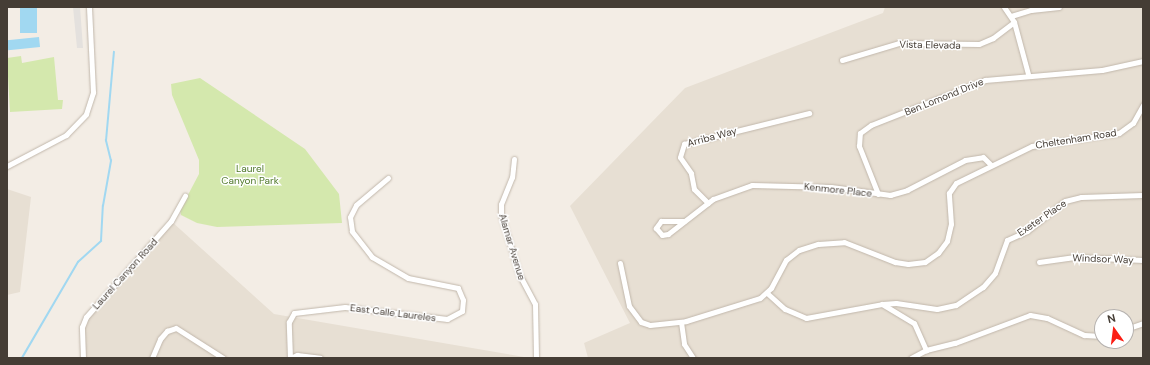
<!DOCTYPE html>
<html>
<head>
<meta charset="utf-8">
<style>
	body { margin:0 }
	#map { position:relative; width:1150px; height:365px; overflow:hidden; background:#f3ede5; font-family:"DM Sans",sans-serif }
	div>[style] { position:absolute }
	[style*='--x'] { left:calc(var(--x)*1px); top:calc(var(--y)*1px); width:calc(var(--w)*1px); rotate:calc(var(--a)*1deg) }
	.residential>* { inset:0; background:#e7dfd3 }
	.green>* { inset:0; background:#d4e8ad }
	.parking>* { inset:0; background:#e4e1de }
	.water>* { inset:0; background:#a1d8f1; transform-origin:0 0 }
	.stream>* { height:1.5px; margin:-0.75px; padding:0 0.75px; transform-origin:0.75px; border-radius:0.75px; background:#a1d8f1 }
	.roads { filter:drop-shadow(0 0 1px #c1b7ab) drop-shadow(0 0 1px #c1b7ab) }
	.street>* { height:5px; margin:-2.5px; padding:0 2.5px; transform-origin:2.5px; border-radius:2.5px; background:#fff }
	span { translate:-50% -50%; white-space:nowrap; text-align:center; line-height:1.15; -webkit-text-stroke:3px #fff; paint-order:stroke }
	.street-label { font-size:10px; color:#453d35 }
	.park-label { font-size:10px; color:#4e7728 }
	.frame { position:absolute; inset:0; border:8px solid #453d35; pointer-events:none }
	.north { position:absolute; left:1094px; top:309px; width:40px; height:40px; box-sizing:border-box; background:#fff; border:1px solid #b5b1ae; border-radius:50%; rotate:346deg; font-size:11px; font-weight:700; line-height:16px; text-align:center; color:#453d35 }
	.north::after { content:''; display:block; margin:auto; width:14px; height:18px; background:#fb1e14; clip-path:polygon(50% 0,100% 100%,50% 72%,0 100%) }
</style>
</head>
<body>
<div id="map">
	<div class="residential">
		<i style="clip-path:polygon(evenodd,885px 7px,1143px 7px,1143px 358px,588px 358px,584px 343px,630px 323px,570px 206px,685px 88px,883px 13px,885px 7px,1102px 317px,1126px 317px,1126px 341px,1102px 341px,1102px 317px)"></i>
		<i style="clip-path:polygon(7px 189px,31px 197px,20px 292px,7px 295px)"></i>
		<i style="clip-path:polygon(171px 221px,274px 314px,530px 358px,83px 358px,82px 335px,86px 317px)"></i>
	</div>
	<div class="green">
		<i style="clip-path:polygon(21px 56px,22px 63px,54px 57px,58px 100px,63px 100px,62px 109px,10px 112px,7px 58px)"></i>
		<i style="clip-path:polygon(200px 78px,305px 149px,339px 194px,342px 223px,217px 227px,197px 223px,181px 215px,180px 210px,199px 174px,199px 160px,172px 95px,171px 84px)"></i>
	</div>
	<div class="parking">
		<i style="clip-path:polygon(73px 7px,80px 7px,83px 48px,77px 48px)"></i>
	</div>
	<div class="water">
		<i style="left:20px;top:7px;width:17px;height:26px"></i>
		<i style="left:39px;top:37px;width:10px;height:32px;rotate:84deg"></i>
	</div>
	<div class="stream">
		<i style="--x:22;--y:358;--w:111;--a:-59.7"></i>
		<i style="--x:78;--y:262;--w:31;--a:-42"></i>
		<i style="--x:101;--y:241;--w:35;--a:-87"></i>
		<i style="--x:103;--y:206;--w:46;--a:-79.9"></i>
		<i style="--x:111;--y:161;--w:21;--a:-104"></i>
		<i style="--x:106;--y:141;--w:89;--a:-84.9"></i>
	</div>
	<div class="roads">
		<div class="street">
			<i style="--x:1004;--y:7;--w:18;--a:56"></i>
			<i style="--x:1014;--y:22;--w:54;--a:74.9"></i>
			<i style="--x:1011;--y:16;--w:21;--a:-17"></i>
			<i style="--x:1031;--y:10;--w:28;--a:-6"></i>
			<i style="--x:842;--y:60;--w:59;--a:-16.6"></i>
			<i style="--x:899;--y:43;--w:80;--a:0.7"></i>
			<i style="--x:979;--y:44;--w:15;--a:-23"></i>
			<i style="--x:993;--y:38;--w:26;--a:-37"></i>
			<i style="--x:514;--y:159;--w:18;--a:96"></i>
			<i style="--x:512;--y:177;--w:29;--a:112"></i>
			<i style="--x:501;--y:204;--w:11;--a:90"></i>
			<i style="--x:501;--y:215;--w:62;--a:73"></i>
			<i style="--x:519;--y:274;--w:34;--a:62"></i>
			<i style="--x:535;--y:304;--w:54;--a:88.9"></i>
			<i style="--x:7;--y:166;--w:67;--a:-27.7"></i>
			<i style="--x:66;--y:135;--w:29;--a:-46"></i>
			<i style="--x:86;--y:114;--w:23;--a:-72"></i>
			<i style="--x:93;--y:92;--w:85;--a:-92.7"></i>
			<i style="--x:878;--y:194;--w:52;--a:-111.6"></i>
			<i style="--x:859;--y:146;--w:13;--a:-86"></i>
			<i style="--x:860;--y:133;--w:14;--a:-36"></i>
			<i style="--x:871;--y:125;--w:123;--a:-21.5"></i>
			<i style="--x:985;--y:80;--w:117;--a:-4.9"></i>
			<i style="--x:1102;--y:70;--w:42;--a:-12.4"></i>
			<i style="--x:708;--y:203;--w:20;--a:-135"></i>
			<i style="--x:694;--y:189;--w:16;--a:-101"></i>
			<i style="--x:691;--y:173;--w:19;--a:-125"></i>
			<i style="--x:680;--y:157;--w:14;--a:-73"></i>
			<i style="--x:684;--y:144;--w:129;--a:-13.9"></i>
			<i style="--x:684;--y:221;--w:23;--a:180"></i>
			<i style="--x:661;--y:221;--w:9;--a:126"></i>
			<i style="--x:656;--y:228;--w:9;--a:49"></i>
			<i style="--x:662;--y:235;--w:6;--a:-9"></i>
			<i style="--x:668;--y:234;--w:57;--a:-37.9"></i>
			<i style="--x:713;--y:199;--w:41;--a:-19.7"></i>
			<i style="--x:752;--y:185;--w:79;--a:1.5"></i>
			<i style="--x:831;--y:187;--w:60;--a:7.7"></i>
			<i style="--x:890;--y:195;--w:18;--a:-16"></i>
			<i style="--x:907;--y:190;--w:65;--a:-27.3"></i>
			<i style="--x:965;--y:160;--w:18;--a:-9"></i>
			<i style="--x:983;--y:157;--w:11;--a:45"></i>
			<i style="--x:1039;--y:262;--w:36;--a:-8"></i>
			<i style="--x:1075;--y:257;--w:68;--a:2.5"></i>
			<i style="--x:620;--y:263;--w:44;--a:78.2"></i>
			<i style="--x:629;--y:306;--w:20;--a:53"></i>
			<i style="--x:641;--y:322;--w:9;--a:18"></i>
			<i style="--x:650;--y:325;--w:36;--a:-6"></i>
			<i style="--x:686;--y:321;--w:77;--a:-17.3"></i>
			<i style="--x:760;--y:298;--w:15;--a:-42"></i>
			<i style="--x:771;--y:288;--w:32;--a:-62"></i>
			<i style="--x:786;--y:260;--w:16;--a:-38"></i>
			<i style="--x:799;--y:250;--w:20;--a:-18"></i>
			<i style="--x:818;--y:244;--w:26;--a:-4"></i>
			<i style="--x:844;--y:242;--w:55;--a:21.4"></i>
			<i style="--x:895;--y:262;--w:13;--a:9"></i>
			<i style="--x:908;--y:264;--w:17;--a:-7"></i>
			<i style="--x:925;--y:262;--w:16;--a:-35"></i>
			<i style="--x:938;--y:253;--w:15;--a:-53"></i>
			<i style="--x:947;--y:241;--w:17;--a:-77"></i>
			<i style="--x:951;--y:224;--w:31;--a:-94"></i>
			<i style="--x:949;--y:193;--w:12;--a:-55"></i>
			<i style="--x:956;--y:183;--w:85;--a:-26"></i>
			<i style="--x:1032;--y:146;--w:88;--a:-8.5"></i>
			<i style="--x:1119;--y:133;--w:17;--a:-36"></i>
			<i style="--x:1133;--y:123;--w:21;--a:-61"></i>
			<i style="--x:767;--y:293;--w:24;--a:42"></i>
			<i style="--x:785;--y:309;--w:23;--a:23"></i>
			<i style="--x:806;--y:318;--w:77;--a:-10.4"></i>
			<i style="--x:882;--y:304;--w:37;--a:31"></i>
			<i style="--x:914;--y:323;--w:30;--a:66"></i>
			<i style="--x:882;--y:304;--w:14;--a:-4"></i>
			<i style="--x:896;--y:303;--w:41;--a:8.3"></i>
			<i style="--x:937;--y:309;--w:19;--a:-12"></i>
			<i style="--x:956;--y:305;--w:32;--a:-34"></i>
			<i style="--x:983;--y:287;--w:18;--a:-49"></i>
			<i style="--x:995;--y:273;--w:35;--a:-70"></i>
			<i style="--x:1007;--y:240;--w:22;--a:-24"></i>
			<i style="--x:1027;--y:231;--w:48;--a:-38.3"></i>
			<i style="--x:1065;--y:201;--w:16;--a:-14"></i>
			<i style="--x:1081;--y:197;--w:62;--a:-1.8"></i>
			<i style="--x:681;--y:322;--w:22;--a:82"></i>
			<i style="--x:684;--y:344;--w:17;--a:57"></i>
			<i style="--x:1126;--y:329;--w:18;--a:-19"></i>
			<i style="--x:83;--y:358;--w:31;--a:-92"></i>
			<i style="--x:82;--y:327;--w:11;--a:-68"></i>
			<i style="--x:86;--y:317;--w:128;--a:-48.5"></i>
			<i style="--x:171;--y:221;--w:29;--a:-61"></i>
			<i style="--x:152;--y:358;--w:21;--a:-67"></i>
			<i style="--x:160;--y:339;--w:11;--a:-49"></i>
			<i style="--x:167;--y:331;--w:9;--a:-18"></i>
			<i style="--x:176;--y:328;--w:56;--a:32.6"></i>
			<i style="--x:290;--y:358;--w:36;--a:-92"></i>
			<i style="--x:289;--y:322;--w:10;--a:-61"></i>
			<i style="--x:294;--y:313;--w:51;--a:-6.7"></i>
			<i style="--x:345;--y:307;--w:103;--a:6.7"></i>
			<i style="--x:447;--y:319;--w:17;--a:-28"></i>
			<i style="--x:462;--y:311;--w:11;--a:-85"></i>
			<i style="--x:463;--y:300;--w:13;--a:-113"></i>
			<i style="--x:458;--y:288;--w:51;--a:-168.7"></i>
			<i style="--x:408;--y:278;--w:42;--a:-149.7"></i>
			<i style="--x:372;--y:257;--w:33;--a:-128"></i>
			<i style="--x:352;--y:231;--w:14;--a:-98"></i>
			<i style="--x:350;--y:217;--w:13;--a:-63"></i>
			<i style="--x:356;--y:205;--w:42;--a:-40.2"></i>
			<i style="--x:290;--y:358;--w:8;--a:-23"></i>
			<i style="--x:297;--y:355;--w:23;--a:7"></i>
			<i style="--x:911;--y:358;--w:17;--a:-28"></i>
			<i style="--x:926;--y:350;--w:30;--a:-14"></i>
			<i style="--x:955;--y:343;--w:80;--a:-20.5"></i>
			<i style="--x:1030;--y:315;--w:17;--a:10"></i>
			<i style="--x:1047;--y:318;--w:41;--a:24.7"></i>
			<i style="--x:1084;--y:335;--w:18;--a:3"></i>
		</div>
	</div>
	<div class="street-label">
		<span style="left:930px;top:45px;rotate:1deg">Vista Elevada</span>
		<span style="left:944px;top:97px;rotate:-22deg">Ben Lomond Drive</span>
		<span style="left:712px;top:137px;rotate:-15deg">Arriba Way</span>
		<span style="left:1076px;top:139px;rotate:-9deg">Cheltenham Road</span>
		<span style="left:838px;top:190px;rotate:6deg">Kenmore Place</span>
		<span style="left:1042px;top:218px;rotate:-34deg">Exeter Place</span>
		<span style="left:512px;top:247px;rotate:73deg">Alamar Avenue</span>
		<span style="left:1103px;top:259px;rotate:2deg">Windsor Way</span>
		<span style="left:125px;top:274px;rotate:-48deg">Laurel Canyon Road</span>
		<span style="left:393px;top:313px;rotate:7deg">East Calle Laureles</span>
	</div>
	<div class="park-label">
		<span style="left:250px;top:174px">Laurel<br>Canyon Park</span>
	</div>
	<div class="frame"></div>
	<div class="north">N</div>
</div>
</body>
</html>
